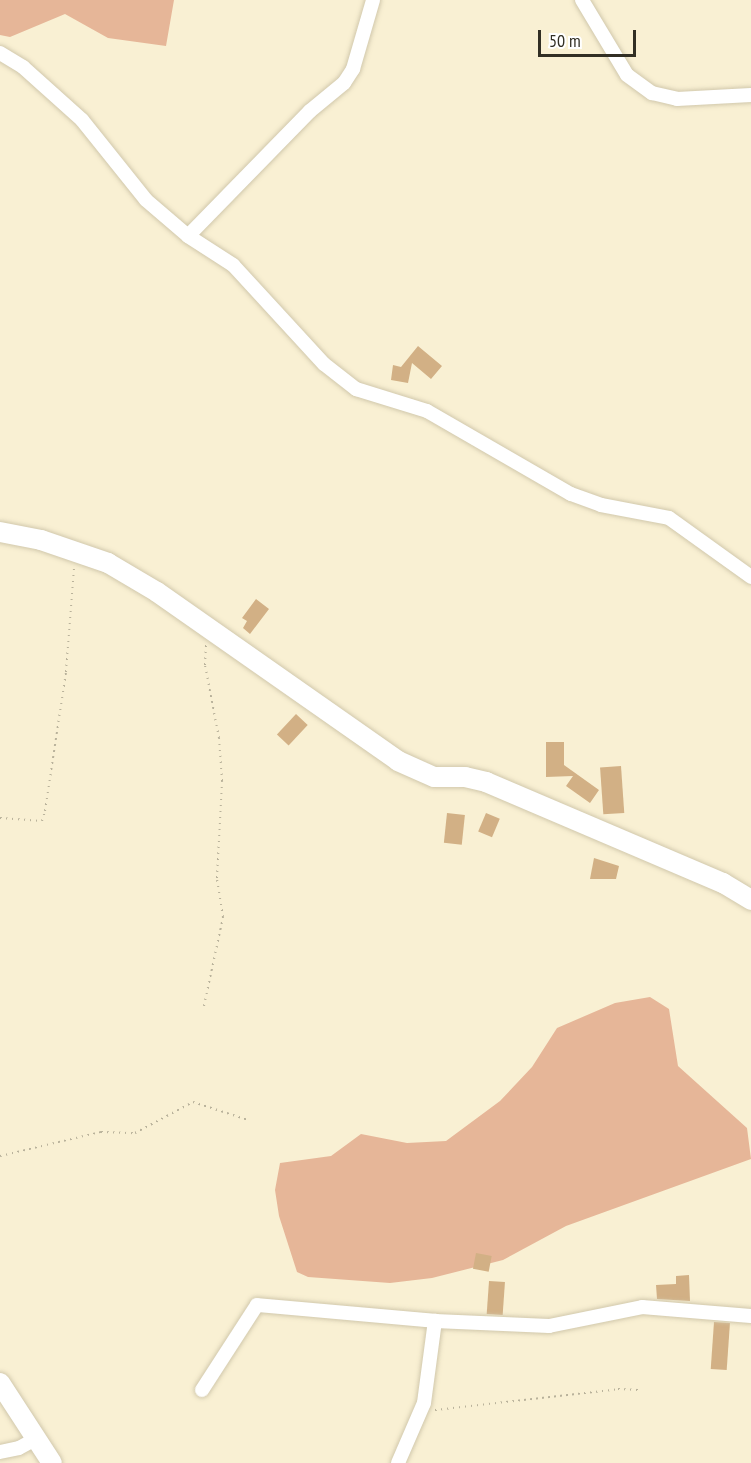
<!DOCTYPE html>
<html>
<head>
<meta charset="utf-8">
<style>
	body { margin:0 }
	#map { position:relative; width:751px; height:1463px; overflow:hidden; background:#f9f0d3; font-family:"PT Sans Narrow",sans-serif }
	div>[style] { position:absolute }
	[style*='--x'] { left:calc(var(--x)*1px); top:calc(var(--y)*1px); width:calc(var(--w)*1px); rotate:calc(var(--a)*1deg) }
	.forest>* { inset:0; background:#e6b698 }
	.building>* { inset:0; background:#d2b085; transform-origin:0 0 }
	.path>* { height:2px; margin-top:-1px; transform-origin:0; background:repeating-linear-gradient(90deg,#b9b29b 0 1.5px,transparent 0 6px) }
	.roads { filter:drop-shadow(0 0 2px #d1c8ac) drop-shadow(0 0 2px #d1c8ac) }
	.street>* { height:14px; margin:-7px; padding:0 7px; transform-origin:7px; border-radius:7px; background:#fff }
	.secondary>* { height:20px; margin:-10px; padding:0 10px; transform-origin:10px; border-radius:10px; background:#fff }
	span { translate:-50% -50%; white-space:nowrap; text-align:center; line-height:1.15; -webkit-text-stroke:4.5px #fff; paint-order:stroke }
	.scale { position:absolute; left:538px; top:30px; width:98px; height:27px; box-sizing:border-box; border:3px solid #322f24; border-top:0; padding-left:8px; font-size:18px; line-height:21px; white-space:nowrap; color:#322f24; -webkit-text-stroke:4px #fff; paint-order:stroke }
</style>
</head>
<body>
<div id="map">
	<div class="forest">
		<i style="clip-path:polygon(0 0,174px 0,166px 46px,108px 38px,65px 14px,10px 37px,0 35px)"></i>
		<i style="clip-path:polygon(650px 997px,669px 1009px,678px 1066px,747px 1128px,751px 1159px,566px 1226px,503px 1260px,432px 1278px,390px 1283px,308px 1277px,297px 1272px,279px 1216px,275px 1190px,280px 1163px,331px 1156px,361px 1134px,407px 1143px,446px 1141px,500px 1101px,532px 1067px,557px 1028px,615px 1003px)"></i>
	</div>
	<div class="building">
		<i style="clip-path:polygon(418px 346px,442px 366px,431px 379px,412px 363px,408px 383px,391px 380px,393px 365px,401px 367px)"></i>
		<i style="clip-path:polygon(256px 599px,269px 609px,250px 634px,243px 628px,247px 621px,242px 618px)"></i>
		<i style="left:296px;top:714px;width:16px;height:28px;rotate:43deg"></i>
		<i style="clip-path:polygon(546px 742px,564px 742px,564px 765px,599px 790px,590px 803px,566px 786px,573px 776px,546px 777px)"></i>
		<i style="left:621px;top:766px;width:47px;height:21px;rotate:86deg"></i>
		<i style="left:447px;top:813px;width:18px;height:30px;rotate:6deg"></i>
		<i style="left:486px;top:813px;width:15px;height:20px;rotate:23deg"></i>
		<i style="clip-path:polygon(594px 858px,619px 866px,616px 879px,590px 879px)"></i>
		<i style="left:476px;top:1253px;width:16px;height:16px;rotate:11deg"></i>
		<i style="clip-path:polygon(689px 1275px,690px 1301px,657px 1299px,656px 1285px,676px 1284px,676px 1276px)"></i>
		<i style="left:489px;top:1281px;width:16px;height:33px;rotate:4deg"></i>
		<i style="left:714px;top:1322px;width:16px;height:47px;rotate:4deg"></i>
	</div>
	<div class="path">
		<i style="--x:0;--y:818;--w:42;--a:4.1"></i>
		<i style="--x:42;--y:821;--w:10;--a:-73"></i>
		<i style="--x:45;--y:811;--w:141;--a:-81.4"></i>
		<i style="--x:66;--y:672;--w:104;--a:-85.6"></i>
		<i style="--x:204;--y:1006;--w:91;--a:-77.9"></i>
		<i style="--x:223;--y:917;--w:39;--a:-99"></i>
		<i style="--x:217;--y:878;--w:97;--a:-87"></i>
		<i style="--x:222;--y:781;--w:43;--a:-94"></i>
		<i style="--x:219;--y:738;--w:74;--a:-100.9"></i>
		<i style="--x:205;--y:665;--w:20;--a:-87"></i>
		<i style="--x:0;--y:1156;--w:104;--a:-13.4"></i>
		<i style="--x:101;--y:1132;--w:34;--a:2"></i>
		<i style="--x:135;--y:1133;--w:66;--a:-28.1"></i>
		<i style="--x:193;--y:1102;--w:58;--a:18.1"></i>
		<i style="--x:435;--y:1410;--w:184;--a:-6.5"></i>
		<i style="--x:618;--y:1389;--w:20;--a:3"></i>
	</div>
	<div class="roads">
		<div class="street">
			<i style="--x:582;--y:0;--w:87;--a:59"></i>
			<i style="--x:627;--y:75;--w:31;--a:36"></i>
			<i style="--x:652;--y:93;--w:26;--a:13"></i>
			<i style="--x:677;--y:99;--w:74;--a:-3.1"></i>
			<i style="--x:0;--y:53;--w:27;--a:31"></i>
			<i style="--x:23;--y:67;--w:79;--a:41.9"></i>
			<i style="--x:82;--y:120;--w:102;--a:51.3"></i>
			<i style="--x:146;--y:200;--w:55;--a:40.6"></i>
			<i style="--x:188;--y:236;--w:54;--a:32.8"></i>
			<i style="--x:233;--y:265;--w:134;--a:47.4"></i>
			<i style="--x:324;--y:364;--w:41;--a:38"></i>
			<i style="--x:356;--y:389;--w:74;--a:17.2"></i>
			<i style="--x:427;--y:411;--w:166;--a:30"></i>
			<i style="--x:571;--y:494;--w:32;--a:20"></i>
			<i style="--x:601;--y:505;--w:69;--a:10.8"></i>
			<i style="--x:669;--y:518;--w:101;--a:35.7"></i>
			<i style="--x:188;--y:236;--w:175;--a:-45.7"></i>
			<i style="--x:310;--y:111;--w:44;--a:-39.5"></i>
			<i style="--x:344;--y:83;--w:17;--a:-57"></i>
			<i style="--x:353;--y:69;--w:72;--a:-73.8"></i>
			<i style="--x:202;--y:1390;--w:101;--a:-57.1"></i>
			<i style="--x:257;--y:1305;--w:179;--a:5.1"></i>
			<i style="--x:0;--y:1452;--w:19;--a:-12"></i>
			<i style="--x:19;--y:1448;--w:21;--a:-29"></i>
			<i style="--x:398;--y:1463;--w:65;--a:-66.6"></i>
			<i style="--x:424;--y:1403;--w:83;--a:-82.4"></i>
			<i style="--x:435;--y:1321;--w:114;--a:2.5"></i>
			<i style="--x:549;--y:1326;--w:95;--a:-11.5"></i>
			<i style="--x:642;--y:1307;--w:109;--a:4.7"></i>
		</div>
		<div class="secondary">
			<i style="--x:0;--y:532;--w:42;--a:11"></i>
			<i style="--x:41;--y:540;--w:71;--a:18.9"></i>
			<i style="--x:108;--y:563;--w:57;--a:30.6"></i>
			<i style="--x:157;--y:592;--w:294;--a:35"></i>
			<i style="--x:398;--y:761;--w:39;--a:24"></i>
			<i style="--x:434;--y:777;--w:31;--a:0"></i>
			<i style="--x:465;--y:777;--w:22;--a:13"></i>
			<i style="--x:486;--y:782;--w:258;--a:23.1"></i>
			<i style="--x:723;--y:883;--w:33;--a:31"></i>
			<i style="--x:0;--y:1383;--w:95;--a:57"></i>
		</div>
	</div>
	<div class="scale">50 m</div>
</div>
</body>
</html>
